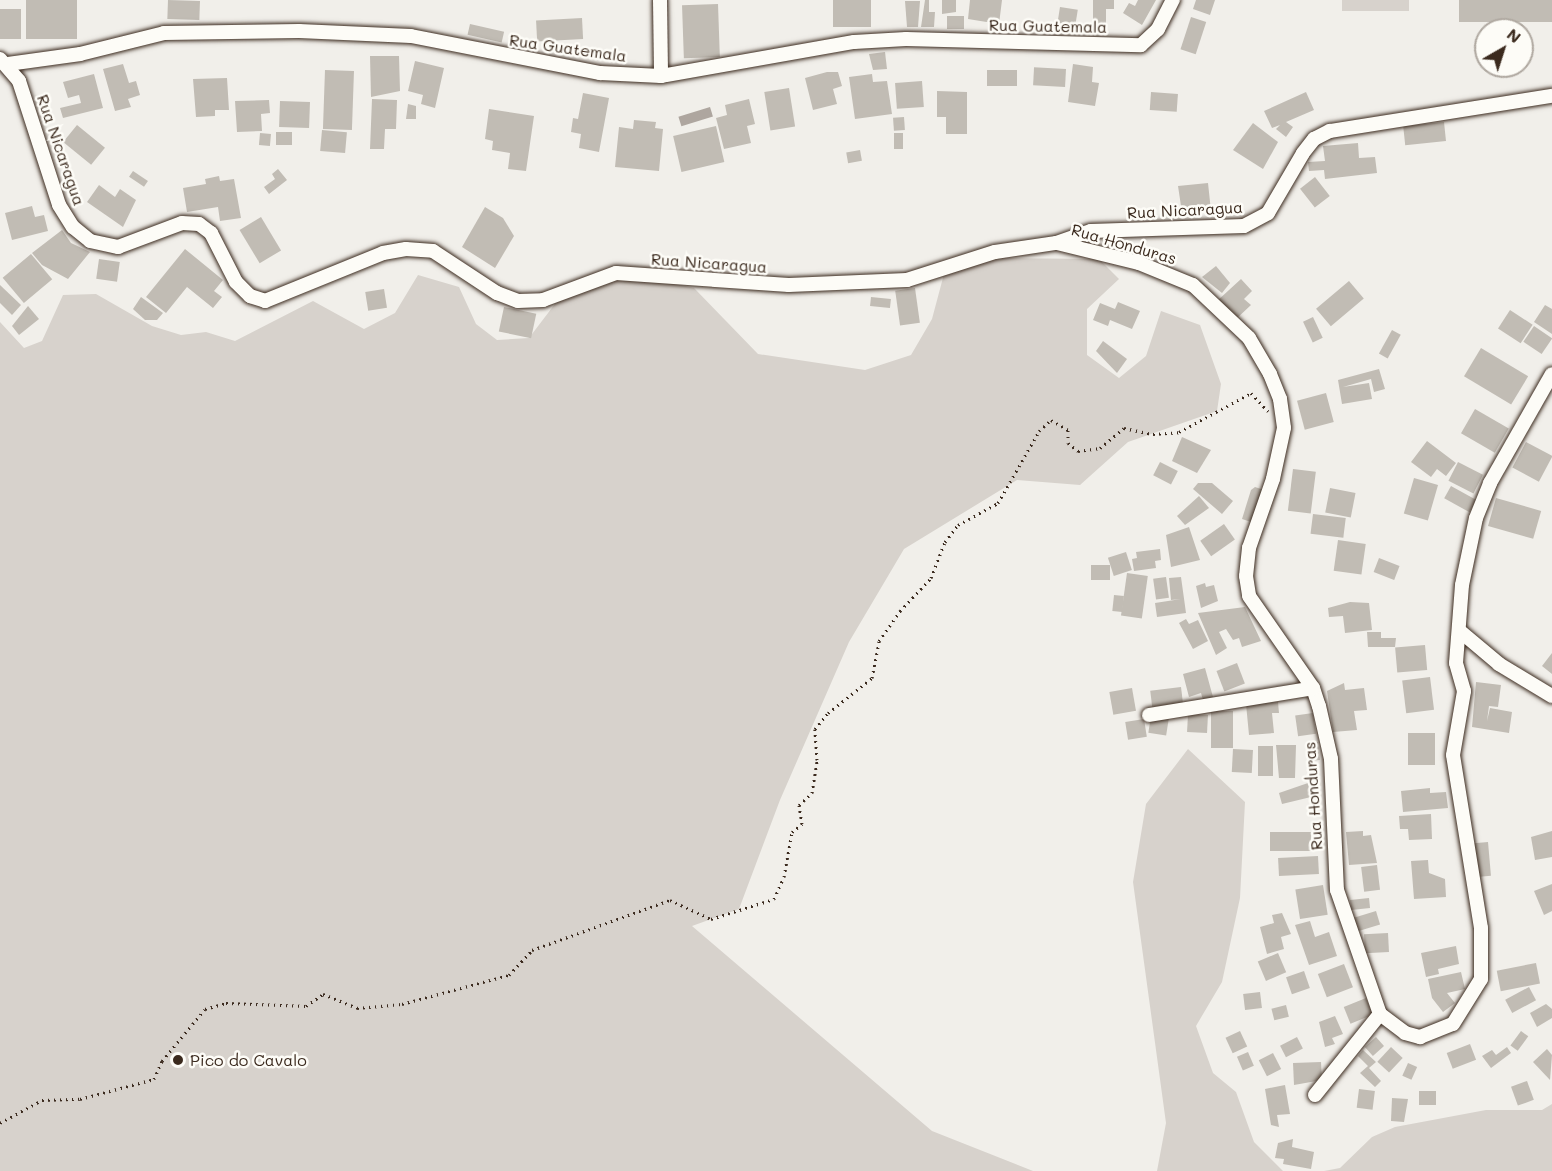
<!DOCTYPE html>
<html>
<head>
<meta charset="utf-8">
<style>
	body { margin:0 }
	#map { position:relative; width:1552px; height:1171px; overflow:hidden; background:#f1efea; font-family:Mali,sans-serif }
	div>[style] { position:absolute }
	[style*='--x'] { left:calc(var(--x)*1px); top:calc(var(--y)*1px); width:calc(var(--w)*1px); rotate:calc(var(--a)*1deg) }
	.green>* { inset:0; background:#d7d2cc; transform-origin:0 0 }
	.water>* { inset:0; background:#aea69f; transform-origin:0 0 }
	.building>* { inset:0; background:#c1bcb4; transform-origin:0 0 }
	.path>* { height:3px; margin-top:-1.5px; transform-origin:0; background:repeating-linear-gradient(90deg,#3b2a1e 0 1.5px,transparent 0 6px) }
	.roads { filter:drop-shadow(0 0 2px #3b2a1e) drop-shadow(0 0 2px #3b2a1e) }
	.minor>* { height:14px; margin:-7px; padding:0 7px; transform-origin:7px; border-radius:7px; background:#fdfcf7 }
	.dots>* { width:16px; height:16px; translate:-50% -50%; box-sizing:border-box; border:3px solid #fdfcf7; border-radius:50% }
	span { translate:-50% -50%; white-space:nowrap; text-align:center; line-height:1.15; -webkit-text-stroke:5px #fdfcf7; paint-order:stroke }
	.street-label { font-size:16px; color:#3b2a1e }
	.poi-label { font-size:16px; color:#3b2a1e }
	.left { translate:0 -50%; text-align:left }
	.north { position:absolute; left:1474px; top:18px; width:60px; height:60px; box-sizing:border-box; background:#fdfcf7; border:2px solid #afa8a0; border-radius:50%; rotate:39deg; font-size:16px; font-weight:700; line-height:24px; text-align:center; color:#3b2a1e }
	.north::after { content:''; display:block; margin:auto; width:21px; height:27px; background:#3b2a1e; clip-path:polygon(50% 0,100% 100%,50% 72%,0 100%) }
</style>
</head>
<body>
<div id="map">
	<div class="green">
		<i style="left:1342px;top:0;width:67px;height:11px"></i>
		<i style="clip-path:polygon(992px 258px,1099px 259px,1119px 279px,1087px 309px,1087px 355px,1119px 378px,1146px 356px,1161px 311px,1200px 325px,1221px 384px,1217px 411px,1128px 442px,1080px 485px,1017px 480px,904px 549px,849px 642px,780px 800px,739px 909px,692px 926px,932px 1131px,1033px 1171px,0 1171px,0 322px,24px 348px,42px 341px,63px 295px,96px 294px,152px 326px,181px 335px,206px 332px,235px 341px,313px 301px,364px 329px,395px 313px,418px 275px,459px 287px,476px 324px,497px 340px,529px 338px,564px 292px,629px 273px,694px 288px,758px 354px,865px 370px,911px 355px,932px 319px,944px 274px)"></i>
		<i style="clip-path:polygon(1188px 749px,1245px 802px,1240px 898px,1222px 982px,1196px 1026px,1213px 1073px,1236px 1092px,1254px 1142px,1283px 1171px,1157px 1171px,1166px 1123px,1133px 882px,1146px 804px)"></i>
		<i style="clip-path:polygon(1552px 1104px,1552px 1171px,1324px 1171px,1340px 1168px,1372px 1137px,1395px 1127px,1486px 1110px,1542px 1110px)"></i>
	</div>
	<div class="water">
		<i style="left:710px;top:107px;width:10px;height:33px;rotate:73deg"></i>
	</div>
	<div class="building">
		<i style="left:26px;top:0;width:51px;height:39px"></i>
		<i style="left:168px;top:0;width:32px;height:19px;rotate:2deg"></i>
		<i style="left:833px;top:0;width:38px;height:27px"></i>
		<i style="clip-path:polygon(925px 0,929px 0,929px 12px,935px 12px,934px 27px,921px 27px)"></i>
		<i style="clip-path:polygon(942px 0,956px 0,956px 12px,942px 14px)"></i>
		<i style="clip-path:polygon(970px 0,1002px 0,999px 24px,968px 19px)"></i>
		<i style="clip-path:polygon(1093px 0,1114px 0,1114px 9px,1106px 9px,1106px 29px,1093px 29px)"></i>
		<i style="clip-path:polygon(1138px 0,1156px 0,1142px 25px,1123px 13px,1129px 3px,1135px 6px)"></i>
		<i style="clip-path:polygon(1196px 0,1215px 0,1210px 15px,1193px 9px)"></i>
		<i style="left:1459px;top:0;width:93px;height:22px"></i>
		<i style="clip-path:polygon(905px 1px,920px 1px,918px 27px,907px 27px)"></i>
		<i style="left:718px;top:4px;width:53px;height:36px;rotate:88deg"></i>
		<i style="left:1060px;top:7px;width:18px;height:18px;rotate:9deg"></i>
		<i style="left:0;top:9px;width:21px;height:30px"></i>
		<i style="left:947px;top:16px;width:17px;height:13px"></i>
		<i style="left:1191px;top:17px;width:16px;height:34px;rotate:18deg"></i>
		<i style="left:582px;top:18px;width:21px;height:46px;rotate:87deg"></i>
		<i style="left:470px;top:24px;width:35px;height:11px;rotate:13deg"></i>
		<i style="clip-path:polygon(885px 52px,887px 69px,873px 70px,869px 54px)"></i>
		<i style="clip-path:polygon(370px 56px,399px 56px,400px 91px,371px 97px)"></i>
		<i style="clip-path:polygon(415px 61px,444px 68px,435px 108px,421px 104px,423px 95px,408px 91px)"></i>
		<i style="clip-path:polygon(123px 64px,129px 83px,136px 81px,140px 95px,128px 99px,131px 107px,115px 111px,103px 69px)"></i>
		<i style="clip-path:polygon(1073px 64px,1093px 67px,1092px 82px,1099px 83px,1095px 106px,1068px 102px)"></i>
		<i style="left:1066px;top:69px;width:18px;height:32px;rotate:93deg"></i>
		<i style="left:325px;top:70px;width:29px;height:59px;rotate:2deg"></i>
		<i style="left:987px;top:70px;width:30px;height:16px"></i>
		<i style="clip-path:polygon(827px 72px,838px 72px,842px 86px,833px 89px,837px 104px,813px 110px,805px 78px)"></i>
		<i style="clip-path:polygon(94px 74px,103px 108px,63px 118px,60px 108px,81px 103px,79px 95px,68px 98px,63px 82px)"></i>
		<i style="clip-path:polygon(872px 74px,873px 82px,887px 81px,892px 114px,855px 119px,849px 77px)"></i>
		<i style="clip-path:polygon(227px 78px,229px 110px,215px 110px,215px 116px,196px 117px,193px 79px)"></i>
		<i style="left:922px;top:81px;width:26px;height:27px;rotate:86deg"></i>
		<i style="left:789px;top:88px;width:39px;height:25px;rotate:81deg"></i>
		<i style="clip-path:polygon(937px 91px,967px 92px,967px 134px,946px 134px,946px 117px,937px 117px)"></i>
		<i style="left:1151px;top:92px;width:27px;height:18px;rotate:4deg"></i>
		<i style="clip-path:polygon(1306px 92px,1314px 110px,1286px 122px,1293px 127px,1286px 137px,1276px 129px,1280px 125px,1272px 128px,1264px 111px)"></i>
		<i style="clip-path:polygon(583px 93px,609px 98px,599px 152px,579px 148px,581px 134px,571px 132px,573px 118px,578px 119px)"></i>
		<i style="clip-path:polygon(372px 99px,397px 100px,396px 129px,385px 129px,384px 149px,370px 149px)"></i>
		<i style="clip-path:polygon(749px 99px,755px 124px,747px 126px,751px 143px,724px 149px,716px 118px,727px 115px,725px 105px)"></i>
		<i style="clip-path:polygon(269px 100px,270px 113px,261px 114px,262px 131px,237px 132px,235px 101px)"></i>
		<i style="left:280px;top:101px;width:30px;height:26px;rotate:2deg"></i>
		<i style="clip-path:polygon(408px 104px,416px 106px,416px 119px,406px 119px)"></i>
		<i style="clip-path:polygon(489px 109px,534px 116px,526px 171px,508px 169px,510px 153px,492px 150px,493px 141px,485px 139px)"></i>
		<i style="left:904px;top:117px;width:13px;height:11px;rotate:86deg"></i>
		<i style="clip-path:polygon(634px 120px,656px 122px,655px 128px,663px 129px,659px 171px,615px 167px,619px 127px,633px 129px)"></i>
		<i style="left:1444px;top:122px;width:19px;height:41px;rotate:84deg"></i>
		<i style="clip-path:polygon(1253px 123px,1278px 142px,1263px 169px,1233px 150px)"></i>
		<i style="left:77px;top:125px;width:36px;height:22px;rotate:39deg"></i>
		<i style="left:716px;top:126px;width:37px;height:44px;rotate:77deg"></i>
		<i style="left:322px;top:130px;width:25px;height:21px;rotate:5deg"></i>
		<i style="left:276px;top:132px;width:16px;height:13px"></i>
		<i style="left:260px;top:133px;width:11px;height:12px;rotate:5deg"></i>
		<i style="left:903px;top:133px;width:16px;height:9px;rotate:90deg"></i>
		<i style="clip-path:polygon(1358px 143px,1359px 158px,1375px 157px,1377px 173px,1325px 179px,1324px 170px,1309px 171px,1308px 162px,1325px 161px,1323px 146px)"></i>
		<i style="left:860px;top:150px;width:11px;height:14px;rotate:80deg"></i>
		<i style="clip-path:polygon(278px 169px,287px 180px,269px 194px,264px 187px,275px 179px,272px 174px)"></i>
		<i style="left:133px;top:171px;width:18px;height:7px;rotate:34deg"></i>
		<i style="clip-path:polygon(219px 176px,220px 181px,234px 179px,241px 218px,220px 221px,218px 207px,187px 212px,183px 188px,206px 184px,205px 179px)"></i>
		<i style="left:1315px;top:177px;width:24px;height:19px;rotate:52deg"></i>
		<i style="clip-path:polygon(1208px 183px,1211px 211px,1173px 216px,1171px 207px,1181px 206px,1178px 186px)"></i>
		<i style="clip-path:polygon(99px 185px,115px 197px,120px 189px,136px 200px,123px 227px,87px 202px)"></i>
		<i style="clip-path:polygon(32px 206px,35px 217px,44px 215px,48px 231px,12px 240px,5px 213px)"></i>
		<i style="clip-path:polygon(485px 207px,503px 218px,514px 236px,495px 268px,462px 247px)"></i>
		<i style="left:261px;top:217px;width:39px;height:25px;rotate:59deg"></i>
		<i style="clip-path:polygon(62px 230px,71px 243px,90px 252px,68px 279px,42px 265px,32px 253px)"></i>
		<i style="clip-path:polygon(185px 249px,223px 280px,214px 291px,222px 297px,213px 308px,187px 287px,166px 313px,146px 297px)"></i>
		<i style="left:31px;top:254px;width:33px;height:37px;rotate:50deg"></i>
		<i style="left:99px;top:259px;width:21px;height:20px;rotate:8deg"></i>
		<i style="clip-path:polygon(1216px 266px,1230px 283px,1222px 293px,1202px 277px)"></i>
		<i style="clip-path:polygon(1241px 279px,1252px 291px,1244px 299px,1251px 305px,1235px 320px,1217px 301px)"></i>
		<i style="left:1349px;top:281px;width:23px;height:43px;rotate:50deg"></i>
		<i style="clip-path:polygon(0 285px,21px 305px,12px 315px,0 303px)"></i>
		<i style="left:915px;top:288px;width:35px;height:20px;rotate:82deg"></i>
		<i style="left:384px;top:289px;width:19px;height:19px;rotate:81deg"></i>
		<i style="clip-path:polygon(141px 297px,163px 313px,157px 320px,145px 320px,133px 309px)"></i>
		<i style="left:871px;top:297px;width:20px;height:9px;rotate:6deg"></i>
		<i style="clip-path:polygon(1118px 302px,1140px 311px,1132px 329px,1110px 320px,1108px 326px,1093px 320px,1100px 303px,1115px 309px)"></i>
		<i style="clip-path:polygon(1545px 305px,1552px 309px,1552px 334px,1534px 322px)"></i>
		<i style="clip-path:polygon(28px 306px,39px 319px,19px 335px,12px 326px)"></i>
		<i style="left:504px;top:307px;width:33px;height:25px;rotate:12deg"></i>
		<i style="left:1510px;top:310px;width:27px;height:22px;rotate:33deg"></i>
		<i style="left:1313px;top:317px;width:23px;height:11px;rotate:65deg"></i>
		<i style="left:1534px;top:326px;width:22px;height:19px;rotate:34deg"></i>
		<i style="left:1392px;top:330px;width:10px;height:27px;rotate:29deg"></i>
		<i style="clip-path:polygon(1103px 341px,1127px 359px,1117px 373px,1096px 351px)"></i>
		<i style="left:1481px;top:348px;width:55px;height:33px;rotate:31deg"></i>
		<i style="clip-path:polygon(1379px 369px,1385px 389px,1374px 392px,1371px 379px,1343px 387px,1369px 383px,1372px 399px,1342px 404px,1338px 380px)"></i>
		<i style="left:1326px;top:393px;width:30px;height:30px;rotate:75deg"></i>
		<i style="left:1475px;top:409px;width:39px;height:28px;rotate:30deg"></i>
		<i style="clip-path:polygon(1182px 437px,1211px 450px,1197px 473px,1172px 461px)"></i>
		<i style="clip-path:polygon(1427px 441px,1456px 463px,1446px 476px,1437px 469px,1431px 477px,1411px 462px)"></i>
		<i style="left:1526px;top:442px;width:30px;height:29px;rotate:28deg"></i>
		<i style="left:1160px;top:462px;width:20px;height:15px;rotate:27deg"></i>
		<i style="left:1458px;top:462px;width:28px;height:21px;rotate:27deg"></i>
		<i style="left:1293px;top:469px;width:23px;height:42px;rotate:7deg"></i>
		<i style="left:1414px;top:478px;width:25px;height:37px;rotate:16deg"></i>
		<i style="clip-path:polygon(1198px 483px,1212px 483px,1233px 501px,1222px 514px,1193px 489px)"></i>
		<i style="left:1451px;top:486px;width:29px;height:14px;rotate:29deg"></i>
		<i style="clip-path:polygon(1255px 487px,1264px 490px,1254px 523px,1242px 519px,1251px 490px)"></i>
		<i style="left:1330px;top:488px;width:26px;height:25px;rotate:11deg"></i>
		<i style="clip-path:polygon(1199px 496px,1209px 508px,1185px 525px,1177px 516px)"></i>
		<i style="left:1496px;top:498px;width:47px;height:29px;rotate:16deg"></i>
		<i style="left:1313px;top:514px;width:33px;height:20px;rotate:7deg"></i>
		<i style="left:1224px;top:524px;width:19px;height:29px;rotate:55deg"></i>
		<i style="clip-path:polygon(1189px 527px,1200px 560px,1171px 567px,1166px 535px)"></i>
		<i style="left:1338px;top:540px;width:28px;height:31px;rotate:8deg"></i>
		<i style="clip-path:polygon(1160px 549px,1161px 560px,1155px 561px,1156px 568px,1134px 571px,1132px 559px,1137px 558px,1136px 552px)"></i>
		<i style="left:1126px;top:552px;width:19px;height:19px;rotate:72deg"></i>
		<i style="left:1379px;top:558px;width:22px;height:15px;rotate:21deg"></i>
		<i style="left:1110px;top:565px;width:15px;height:19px;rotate:90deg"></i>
		<i style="left:1127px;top:573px;width:21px;height:43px;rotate:8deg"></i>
		<i style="left:1166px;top:577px;width:21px;height:13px;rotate:82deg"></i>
		<i style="clip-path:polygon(1181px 577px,1186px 613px,1157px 617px,1155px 603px,1181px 599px,1171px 600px,1169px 578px)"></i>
		<i style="clip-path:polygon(1205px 583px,1206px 587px,1214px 585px,1218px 601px,1201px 608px,1196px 586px)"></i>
		<i style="left:1114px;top:595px;width:10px;height:16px;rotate:6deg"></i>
		<i style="clip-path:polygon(1350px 602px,1369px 603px,1372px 630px,1345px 633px,1343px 616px,1329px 617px,1328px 608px)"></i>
		<i style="clip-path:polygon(1245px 607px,1261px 641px,1242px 647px,1239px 638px,1233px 640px,1226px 629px,1219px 632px,1227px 648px,1216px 655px,1198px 613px)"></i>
		<i style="clip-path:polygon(1186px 619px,1189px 624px,1198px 620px,1208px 641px,1193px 649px,1179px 623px)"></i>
		<i style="clip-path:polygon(1367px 632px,1381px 632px,1381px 638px,1396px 638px,1395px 647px,1368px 647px)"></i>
		<i style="left:1425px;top:645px;width:25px;height:30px;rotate:85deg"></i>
		<i style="clip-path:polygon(1552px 653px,1552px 674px,1542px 666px)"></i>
		<i style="left:1237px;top:663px;width:22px;height:22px;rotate:69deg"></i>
		<i style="clip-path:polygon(1205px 668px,1213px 697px,1203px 700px,1201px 693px,1189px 697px,1183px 674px)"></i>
		<i style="left:1430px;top:677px;width:33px;height:28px;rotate:83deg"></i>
		<i style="clip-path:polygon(1476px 682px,1501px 685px,1498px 707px,1489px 706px,1487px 721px,1490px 708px,1512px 712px,1509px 733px,1472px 727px)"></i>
		<i style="clip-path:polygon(1344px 683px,1345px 690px,1364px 688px,1367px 710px,1354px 711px,1357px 730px,1333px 732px,1327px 691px)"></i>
		<i style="left:1181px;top:687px;width:16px;height:31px;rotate:83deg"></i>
		<i style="left:1132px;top:688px;width:23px;height:23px;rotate:80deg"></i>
		<i style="clip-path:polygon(1278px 702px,1279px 713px,1272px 713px,1274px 733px,1249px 735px,1246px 704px)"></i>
		<i style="left:1211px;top:711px;width:22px;height:37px"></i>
		<i style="left:1313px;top:713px;width:21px;height:18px;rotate:82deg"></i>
		<i style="left:1188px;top:714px;width:20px;height:18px;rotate:3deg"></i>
		<i style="left:1151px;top:716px;width:18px;height:17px;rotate:9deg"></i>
		<i style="left:1144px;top:719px;width:18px;height:19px;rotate:81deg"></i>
		<i style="left:1408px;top:733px;width:27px;height:32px"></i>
		<i style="left:1318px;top:742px;width:18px;height:11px;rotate:84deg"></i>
		<i style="clip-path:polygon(1276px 745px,1296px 745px,1295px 778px,1279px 778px)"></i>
		<i style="left:1258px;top:746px;width:15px;height:30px"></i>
		<i style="left:1233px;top:749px;width:20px;height:23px;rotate:3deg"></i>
		<i style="clip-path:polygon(1308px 783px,1311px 797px,1282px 804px,1279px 793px)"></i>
		<i style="clip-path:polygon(1430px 788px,1430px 793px,1446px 792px,1448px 808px,1403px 812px,1401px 791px)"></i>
		<i style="clip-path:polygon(1431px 814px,1432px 839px,1409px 840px,1408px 829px,1400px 829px,1399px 816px)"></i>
		<i style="clip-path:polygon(1363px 831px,1363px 836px,1371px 835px,1377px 863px,1349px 865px,1346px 832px)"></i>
		<i style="clip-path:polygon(1552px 831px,1552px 857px,1535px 860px,1531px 837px)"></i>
		<i style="left:1270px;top:832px;width:41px;height:19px"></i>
		<i style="left:1488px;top:842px;width:34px;height:14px;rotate:85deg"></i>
		<i style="left:1318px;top:856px;width:18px;height:40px;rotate:87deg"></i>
		<i style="clip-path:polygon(1428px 860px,1429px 873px,1445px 879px,1446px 897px,1414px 899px,1411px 861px)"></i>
		<i style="left:1377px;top:865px;width:25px;height:16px;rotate:83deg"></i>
		<i style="clip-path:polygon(1552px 884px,1552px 911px,1544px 915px,1534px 891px)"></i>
		<i style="left:1323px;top:885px;width:30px;height:28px;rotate:81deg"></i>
		<i style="left:1369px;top:898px;width:10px;height:19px;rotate:84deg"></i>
		<i style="left:1376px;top:911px;width:14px;height:24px;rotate:73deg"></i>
		<i style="clip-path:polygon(1282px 913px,1291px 934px,1281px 937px,1284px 949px,1267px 954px,1260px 927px,1274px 923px,1272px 915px)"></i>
		<i style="clip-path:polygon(1310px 921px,1315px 937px,1329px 932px,1337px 956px,1309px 965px,1295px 925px)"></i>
		<i style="left:1388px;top:933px;width:19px;height:24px;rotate:87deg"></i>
		<i style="clip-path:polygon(1456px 946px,1459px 964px,1438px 969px,1439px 974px,1426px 977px,1421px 953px)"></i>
		<i style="left:1278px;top:953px;width:21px;height:22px;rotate:67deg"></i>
		<i style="left:1536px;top:963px;width:21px;height:40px;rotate:79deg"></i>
		<i style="left:1344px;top:964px;width:25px;height:28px;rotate:69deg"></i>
		<i style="left:1304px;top:971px;width:18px;height:19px;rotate:71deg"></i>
		<i style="clip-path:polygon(1461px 972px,1465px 989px,1447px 993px,1455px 1003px,1443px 1012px,1432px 998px,1428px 979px)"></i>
		<i style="left:1529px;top:987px;width:15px;height:27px;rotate:62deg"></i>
		<i style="left:1260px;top:992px;width:16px;height:17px;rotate:83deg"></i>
		<i style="left:1366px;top:998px;width:18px;height:24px;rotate:68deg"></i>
		<i style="clip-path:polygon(1546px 1004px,1552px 1009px,1552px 1018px,1537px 1027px,1530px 1013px)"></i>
		<i style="left:1286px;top:1005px;width:12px;height:15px;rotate:76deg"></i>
		<i style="clip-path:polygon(1335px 1016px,1343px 1034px,1332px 1038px,1335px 1044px,1325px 1047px,1319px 1022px)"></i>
		<i style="left:1240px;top:1031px;width:17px;height:16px;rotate:65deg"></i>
		<i style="left:1521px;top:1031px;width:9px;height:18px;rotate:36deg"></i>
		<i style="left:1297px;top:1037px;width:13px;height:19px;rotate:63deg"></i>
		<i style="left:1376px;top:1037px;width:12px;height:15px;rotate:48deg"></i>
		<i style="left:1470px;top:1044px;width:17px;height:25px;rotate:69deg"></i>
		<i style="left:1391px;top:1047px;width:16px;height:20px;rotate:43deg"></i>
		<i style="clip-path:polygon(1507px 1047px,1511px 1053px,1491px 1068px,1482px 1056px,1492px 1050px,1496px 1055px)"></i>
		<i style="clip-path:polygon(1547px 1049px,1552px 1055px,1550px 1080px,1533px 1062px)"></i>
		<i style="clip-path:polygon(1363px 1050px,1376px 1062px,1369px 1068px,1381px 1081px,1375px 1087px,1360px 1073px,1368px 1066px,1358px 1056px)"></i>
		<i style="left:1248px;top:1052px;width:15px;height:12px;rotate:67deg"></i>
		<i style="left:1273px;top:1053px;width:18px;height:16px;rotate:63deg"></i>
		<i style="clip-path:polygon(1321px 1062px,1322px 1080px,1294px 1085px,1293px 1063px)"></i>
		<i style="left:1408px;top:1063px;width:10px;height:14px;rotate:24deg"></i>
		<i style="left:1527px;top:1081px;width:20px;height:17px;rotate:70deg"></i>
		<i style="clip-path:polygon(1285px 1085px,1290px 1114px,1277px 1115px,1279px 1127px,1271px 1125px,1265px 1089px)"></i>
		<i style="left:1359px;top:1089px;width:16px;height:19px;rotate:7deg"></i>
		<i style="left:1436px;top:1091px;width:14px;height:17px;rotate:90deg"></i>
		<i style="clip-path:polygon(1392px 1098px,1408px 1099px,1404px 1122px,1391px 1121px)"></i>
		<i style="clip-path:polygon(1293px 1139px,1292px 1147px,1314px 1152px,1311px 1169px,1283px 1164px,1284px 1159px,1275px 1158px,1278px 1143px)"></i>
	</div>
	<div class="path">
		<i style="--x:0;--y:1123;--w:48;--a:-28.7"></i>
		<i style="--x:42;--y:1100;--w:38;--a:-2"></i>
		<i style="--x:80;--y:1099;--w:77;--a:-15.1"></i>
		<i style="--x:154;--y:1079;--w:20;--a:-66"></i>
		<i style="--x:162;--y:1061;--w:67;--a:-50.4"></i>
		<i style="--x:205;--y:1009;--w:22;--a:-16"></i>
		<i style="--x:226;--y:1003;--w:80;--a:2.1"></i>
		<i style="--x:306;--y:1006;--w:21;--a:-35"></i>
		<i style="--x:323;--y:994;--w:37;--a:22"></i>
		<i style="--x:357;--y:1008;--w:45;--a:-5.1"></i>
		<i style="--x:402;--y:1004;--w:111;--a:-15.2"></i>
		<i style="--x:509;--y:975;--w:34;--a:-47"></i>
		<i style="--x:532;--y:950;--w:147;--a:-19.9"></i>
		<i style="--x:670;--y:900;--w:45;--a:24.9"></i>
		<i style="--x:711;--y:919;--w:66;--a:-17.6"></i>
		<i style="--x:774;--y:899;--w:24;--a:-66"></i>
		<i style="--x:784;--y:877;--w:46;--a:-79.9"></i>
		<i style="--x:792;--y:832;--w:13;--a:-39"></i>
		<i style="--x:802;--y:824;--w:19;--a:-99"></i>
		<i style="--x:799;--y:805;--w:18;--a:-43"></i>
		<i style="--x:812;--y:793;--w:33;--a:-81"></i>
		<i style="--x:817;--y:760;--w:31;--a:-94"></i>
		<i style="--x:815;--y:729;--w:21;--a:-51"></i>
		<i style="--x:828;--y:713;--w:56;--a:-38.5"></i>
		<i style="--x:872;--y:678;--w:38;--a:-79"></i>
		<i style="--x:879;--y:641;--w:37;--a:-55"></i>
		<i style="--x:900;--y:611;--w:45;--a:-46.8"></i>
		<i style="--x:931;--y:578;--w:39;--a:-69"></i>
		<i style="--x:945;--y:542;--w:21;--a:-53"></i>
		<i style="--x:958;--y:525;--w:46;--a:-28.8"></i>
		<i style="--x:998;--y:503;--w:83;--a:-60.3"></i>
		<i style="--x:1039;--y:431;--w:16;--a:-43"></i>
		<i style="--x:1051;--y:420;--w:20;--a:30"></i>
		<i style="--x:1068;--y:430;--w:13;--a:90"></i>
		<i style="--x:1068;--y:443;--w:13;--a:39"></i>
		<i style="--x:1078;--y:451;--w:22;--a:-8"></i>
		<i style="--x:1100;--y:448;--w:31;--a:-40"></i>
		<i style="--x:1124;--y:428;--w:30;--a:12"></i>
		<i style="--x:1153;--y:434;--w:26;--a:-4"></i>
		<i style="--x:1179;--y:432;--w:82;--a:-28.4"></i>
		<i style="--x:1251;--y:393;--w:25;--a:47"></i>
	</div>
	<div class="roads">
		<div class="minor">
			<i style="--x:660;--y:0;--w:76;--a:89.2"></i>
			<i style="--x:0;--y:59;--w:29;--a:49"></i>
			<i style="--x:19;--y:81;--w:130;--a:72.1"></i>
			<i style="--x:59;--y:205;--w:26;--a:58"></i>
			<i style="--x:73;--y:227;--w:22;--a:39"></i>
			<i style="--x:90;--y:241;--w:29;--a:12"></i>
			<i style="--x:118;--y:247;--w:68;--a:-20.6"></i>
			<i style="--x:182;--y:223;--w:17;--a:3"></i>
			<i style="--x:199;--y:224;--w:15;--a:37"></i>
			<i style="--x:211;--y:233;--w:55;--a:63"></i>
			<i style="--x:236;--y:282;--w:20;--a:45"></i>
			<i style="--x:250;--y:296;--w:16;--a:18"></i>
			<i style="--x:265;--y:301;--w:127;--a:-22.1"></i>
			<i style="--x:383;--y:253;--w:23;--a:-10"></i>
			<i style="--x:406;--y:249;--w:27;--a:4"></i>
			<i style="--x:433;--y:251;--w:77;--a:33.3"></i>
			<i style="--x:497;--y:293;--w:22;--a:21"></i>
			<i style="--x:518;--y:301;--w:25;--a:-2"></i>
			<i style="--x:543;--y:300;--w:78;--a:-20.3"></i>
			<i style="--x:616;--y:273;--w:173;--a:4"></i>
			<i style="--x:789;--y:285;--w:118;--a:-2.4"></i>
			<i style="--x:907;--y:280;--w:92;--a:-17.7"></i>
			<i style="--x:995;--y:252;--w:62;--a:-8.4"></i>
			<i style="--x:1056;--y:243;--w:37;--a:-19"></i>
			<i style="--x:1091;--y:231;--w:153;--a:-1.9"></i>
			<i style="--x:1244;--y:226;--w:27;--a:-28"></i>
			<i style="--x:1268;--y:213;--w:69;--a:-59.7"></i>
			<i style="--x:1303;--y:153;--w:18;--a:-52"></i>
			<i style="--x:1314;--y:139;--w:18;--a:-27"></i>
			<i style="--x:1330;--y:131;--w:225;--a:-9"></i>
			<i style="--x:8;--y:64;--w:73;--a:-7.9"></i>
			<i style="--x:80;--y:54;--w:87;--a:-14"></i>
			<i style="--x:164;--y:33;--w:135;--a:-0.8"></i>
			<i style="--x:299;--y:31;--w:112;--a:2.6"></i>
			<i style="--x:411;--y:36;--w:193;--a:11.1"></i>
			<i style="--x:600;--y:73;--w:61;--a:2.8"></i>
			<i style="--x:661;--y:76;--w:196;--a:-10"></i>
			<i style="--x:854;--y:42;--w:52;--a:-3.3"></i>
			<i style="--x:906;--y:39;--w:235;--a:1.5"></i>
			<i style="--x:1141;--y:45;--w:23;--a:-43"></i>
			<i style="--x:1158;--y:29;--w:33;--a:-63"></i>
			<i style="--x:1057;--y:243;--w:84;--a:13.7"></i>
			<i style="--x:1139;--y:263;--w:58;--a:22.2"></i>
			<i style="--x:1193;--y:285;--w:77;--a:43.4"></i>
			<i style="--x:1249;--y:338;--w:42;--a:59.7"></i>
			<i style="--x:1270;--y:374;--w:27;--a:68"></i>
			<i style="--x:1280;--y:399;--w:29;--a:82"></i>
			<i style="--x:1284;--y:428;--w:52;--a:102.2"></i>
			<i style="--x:1273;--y:479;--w:73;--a:109.2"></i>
			<i style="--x:1249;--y:548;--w:28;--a:96"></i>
			<i style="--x:1246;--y:576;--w:20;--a:81"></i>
			<i style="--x:1249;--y:596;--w:112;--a:55.2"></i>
			<i style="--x:1313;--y:688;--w:19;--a:72"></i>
			<i style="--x:1319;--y:706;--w:54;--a:77.2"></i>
			<i style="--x:1331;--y:759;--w:131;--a:87.4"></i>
			<i style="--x:1337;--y:890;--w:131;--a:70.9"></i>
			<i style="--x:1380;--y:1014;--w:31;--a:37"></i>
			<i style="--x:1405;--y:1033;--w:16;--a:15"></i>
			<i style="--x:1420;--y:1037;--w:35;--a:-22"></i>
			<i style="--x:1453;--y:1024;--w:53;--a:-58.1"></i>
			<i style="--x:1481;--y:979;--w:51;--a:-90"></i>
			<i style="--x:1481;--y:928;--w:175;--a:-99.2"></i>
			<i style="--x:1453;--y:755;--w:65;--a:-80.2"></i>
			<i style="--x:1464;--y:691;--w:29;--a:-106"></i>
			<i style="--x:1456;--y:663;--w:78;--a:-85.6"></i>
			<i style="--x:1462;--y:585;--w:68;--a:-78.2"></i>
			<i style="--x:1476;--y:518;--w:38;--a:-68"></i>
			<i style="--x:1490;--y:483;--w:125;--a:-60.4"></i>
			<i style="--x:1461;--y:632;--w:50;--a:40.1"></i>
			<i style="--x:1499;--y:664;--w:62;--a:31.1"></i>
			<i style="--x:1149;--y:715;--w:166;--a:-9.3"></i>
			<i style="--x:1315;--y:1095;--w:104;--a:-51.3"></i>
		</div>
	</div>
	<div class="dots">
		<i style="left:178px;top:1060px;background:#3b2a1e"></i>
	</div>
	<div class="street-label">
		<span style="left:1048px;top:26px;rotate:1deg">Rua Guatemala</span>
		<span style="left:568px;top:48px;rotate:8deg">Rua Guatemala</span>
		<span style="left:61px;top:150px;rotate:71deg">Rua Nicaragua</span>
		<span style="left:1185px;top:210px;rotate:-3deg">Rua Nicaragua</span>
		<span style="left:1124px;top:244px;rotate:16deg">Rua Honduras</span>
		<span style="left:709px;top:263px;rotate:4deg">Rua Nicaragua</span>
		<span style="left:1313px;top:796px;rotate:-94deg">Rua Honduras</span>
	</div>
	<div class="poi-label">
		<span class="left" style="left:190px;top:1060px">Pico do Cavalo</span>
	</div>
	<div class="north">N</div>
</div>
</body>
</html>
